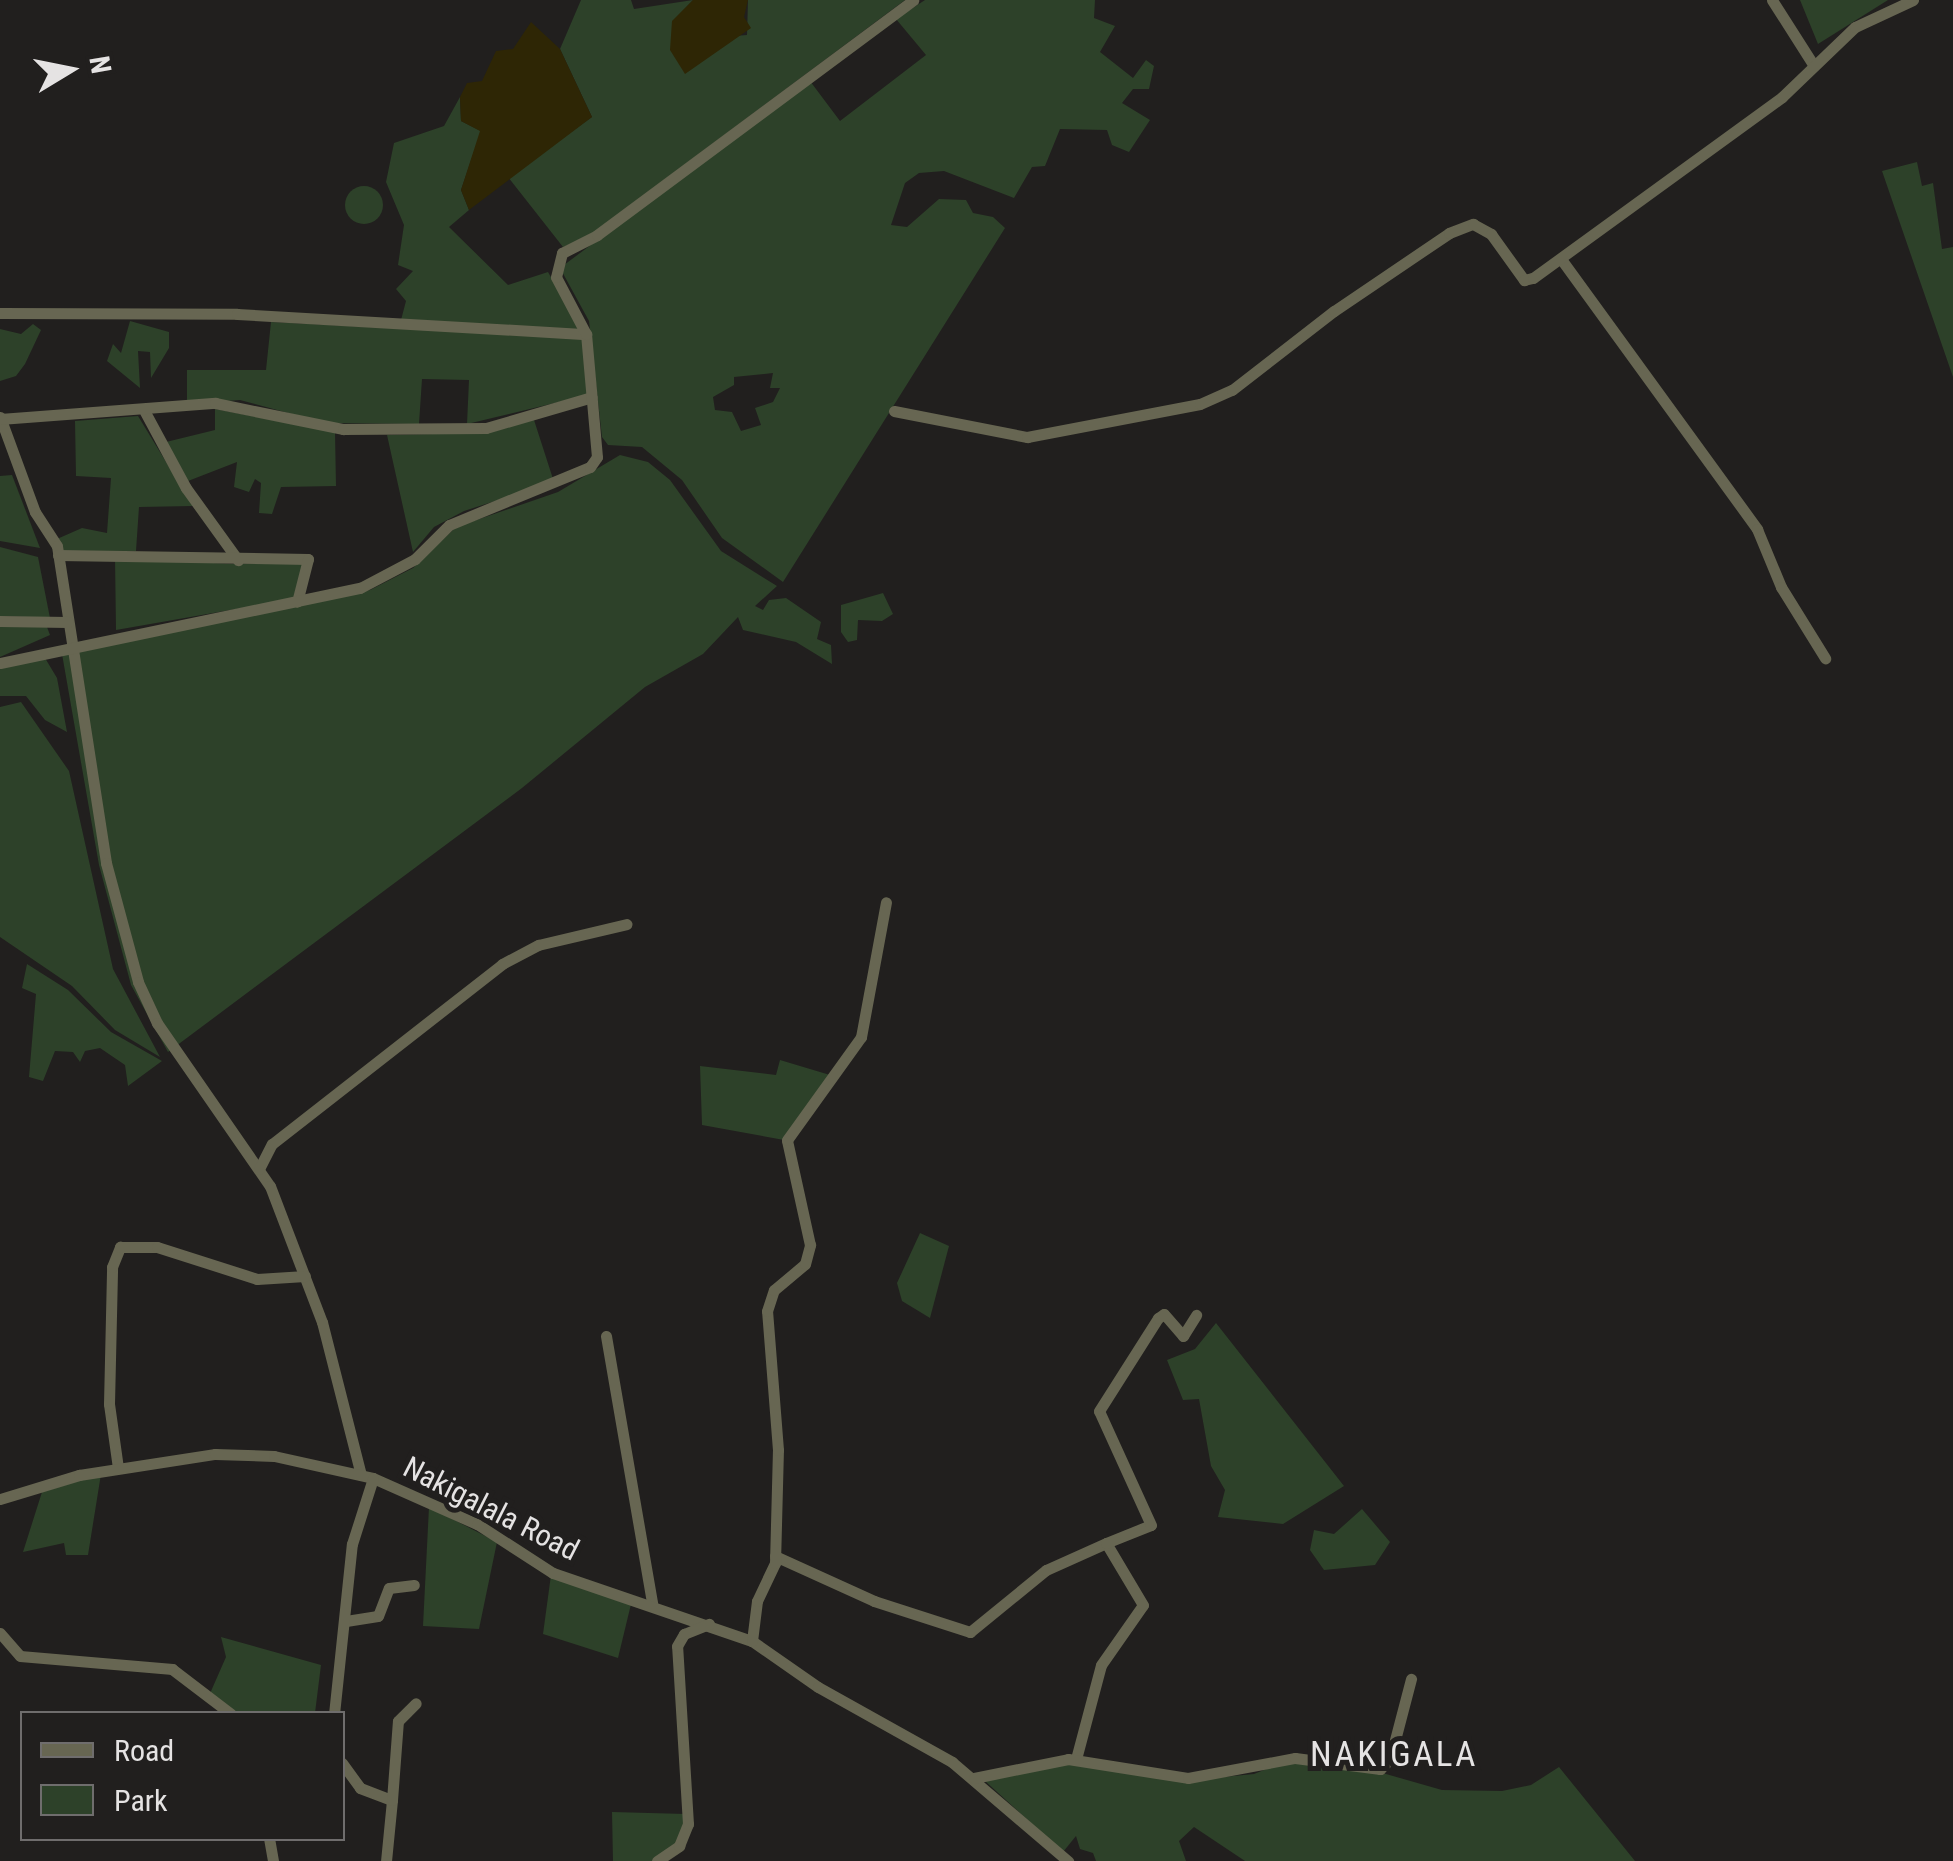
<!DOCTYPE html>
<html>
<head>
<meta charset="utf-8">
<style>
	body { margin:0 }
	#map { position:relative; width:1953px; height:1861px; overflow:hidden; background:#211f1e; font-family:"Roboto Condensed",sans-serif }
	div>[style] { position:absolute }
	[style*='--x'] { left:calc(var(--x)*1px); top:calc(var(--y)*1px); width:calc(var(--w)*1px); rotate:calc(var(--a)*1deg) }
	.green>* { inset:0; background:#2d4129 }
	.round { border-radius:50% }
	.sand>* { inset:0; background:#2e2605 }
	.minor>* { height:11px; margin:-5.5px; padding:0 5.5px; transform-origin:5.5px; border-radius:5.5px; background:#676652 }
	span { translate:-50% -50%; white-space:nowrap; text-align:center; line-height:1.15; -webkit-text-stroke:10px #211f1e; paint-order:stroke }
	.street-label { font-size:30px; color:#e5e3e3 }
	.quarter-label { font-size:35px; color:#e5e3e3; letter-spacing:2.5px }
	.legend { position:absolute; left:20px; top:1711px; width:325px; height:130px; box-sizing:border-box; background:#211f1e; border:2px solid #6f6d6d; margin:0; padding:12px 18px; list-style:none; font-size:30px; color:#e5e3e3 }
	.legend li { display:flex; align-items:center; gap:20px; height:50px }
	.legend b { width:50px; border:2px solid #6f6d6d }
	.north { position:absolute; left:20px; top:20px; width:100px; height:100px; -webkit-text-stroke:8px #211f1e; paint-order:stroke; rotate:80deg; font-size:28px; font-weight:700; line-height:40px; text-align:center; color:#e5e3e3 }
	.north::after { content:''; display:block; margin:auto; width:35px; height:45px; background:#e5e3e3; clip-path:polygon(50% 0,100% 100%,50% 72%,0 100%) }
</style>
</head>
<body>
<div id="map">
	<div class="green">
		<i style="clip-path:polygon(581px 0,631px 0,634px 9px,693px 0,672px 22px,672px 41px,747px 35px,748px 0,905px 0,586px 238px,563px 247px,508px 177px,592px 117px,560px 49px)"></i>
		<i style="clip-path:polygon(evenodd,925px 0,1095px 0,1094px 18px,1115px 26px,1100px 52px,1133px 78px,1146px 60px,1154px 66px,1149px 89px,1133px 89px,1122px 103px,1150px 120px,1129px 152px,1112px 145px,1107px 130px,1060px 129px,1045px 166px,1032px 167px,1014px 198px,944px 171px,919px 173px,905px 183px,891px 225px,907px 227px,939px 199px,966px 200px,973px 213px,993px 217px,1005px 228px,783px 582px,722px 538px,682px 480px,642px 447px,608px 445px,602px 437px,589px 321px,560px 268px,810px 81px,840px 121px,926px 55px,896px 19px,925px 0,773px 373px,770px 388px,780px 388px,773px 402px,755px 408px,761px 425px,741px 431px,732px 412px,715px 410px,713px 397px,734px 385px,734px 377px,773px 373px)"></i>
		<i style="clip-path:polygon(1800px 0,1888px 0,1818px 44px)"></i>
		<i style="clip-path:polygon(460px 97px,461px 121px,481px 131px,461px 190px,469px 210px,449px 227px,508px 285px,548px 272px,582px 331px,401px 320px,406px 301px,396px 289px,413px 271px,398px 265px,404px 225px,386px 182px,394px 143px,444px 126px)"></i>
		<i style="clip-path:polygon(1917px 162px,1922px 186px,1933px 183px,1942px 249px,1953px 247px,1953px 377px,1882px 171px)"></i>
		<i class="round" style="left:345px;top:186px;width:38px;height:38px"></i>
		<i style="clip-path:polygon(130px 321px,169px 332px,169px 348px,151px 378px,150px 352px,138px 351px,140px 388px,107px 361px,113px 344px,121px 353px)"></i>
		<i style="clip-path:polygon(271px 322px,582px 338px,588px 395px,467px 424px,469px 380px,422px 379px,419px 424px,325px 423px,240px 400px,187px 404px,187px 370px,266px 370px)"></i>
		<i style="clip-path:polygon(33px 324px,41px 330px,25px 364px,16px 376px,0 381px,0 329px,21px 334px)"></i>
		<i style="clip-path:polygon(215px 409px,335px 432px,336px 486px,281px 487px,272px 514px,259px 513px,261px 483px,255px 479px,249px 492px,234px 487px,237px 462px,188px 481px,166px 442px,215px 430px)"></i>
		<i style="clip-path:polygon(138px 416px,193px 506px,139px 507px,136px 551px,59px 551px,57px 539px,82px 528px,107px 533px,111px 478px,76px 476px,75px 421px)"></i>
		<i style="clip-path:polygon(534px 420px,554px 482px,464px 511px,434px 527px,413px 552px,387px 435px,480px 433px)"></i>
		<i style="clip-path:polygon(620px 455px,648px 462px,670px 480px,721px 551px,777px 586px,755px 606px,763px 610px,769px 600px,786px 598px,821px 622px,817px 639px,831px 645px,832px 664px,796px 642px,743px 630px,738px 617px,703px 654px,645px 687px,522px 788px,168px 1052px,131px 985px,99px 865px,62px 654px,370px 590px,413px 568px,456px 527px,558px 492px)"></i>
		<i style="clip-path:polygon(12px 475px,40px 548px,0 541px,0 476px)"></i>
		<i style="clip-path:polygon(0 547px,38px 557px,50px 618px,0 616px)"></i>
		<i style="clip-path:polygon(115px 558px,233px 564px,304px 563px,293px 599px,116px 630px)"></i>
		<i style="clip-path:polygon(883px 593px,893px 614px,882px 621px,858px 620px,857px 640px,848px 642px,841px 632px,841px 605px)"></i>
		<i style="clip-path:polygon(0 626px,47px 627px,50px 635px,0 657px)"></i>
		<i style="clip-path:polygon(45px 658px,57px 678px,67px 732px,45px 720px,26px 696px,0 696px,0 667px)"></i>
		<i style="clip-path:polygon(21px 702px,69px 771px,113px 969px,160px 1057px,115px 1030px,72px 986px,0 937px,0 707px)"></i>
		<i style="clip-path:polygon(27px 964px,68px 990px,111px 1032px,162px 1061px,128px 1086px,125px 1065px,100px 1048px,85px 1051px,80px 1062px,73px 1052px,55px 1051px,43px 1081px,29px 1077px,36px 994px,22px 988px)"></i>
		<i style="clip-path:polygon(780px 1060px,830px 1075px,784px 1140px,702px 1125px,700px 1066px,776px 1075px)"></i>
		<i style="clip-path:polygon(920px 1233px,949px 1246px,930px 1318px,902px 1301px,897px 1283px)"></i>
		<i style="clip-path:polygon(1216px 1323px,1344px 1486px,1283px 1524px,1218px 1517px,1225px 1490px,1211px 1466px,1199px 1399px,1183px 1400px,1167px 1360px,1195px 1349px)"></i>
		<i style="clip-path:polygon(101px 1474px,88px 1555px,66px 1555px,64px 1543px,23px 1552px,42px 1492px)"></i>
		<i style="clip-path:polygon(429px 1507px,497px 1542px,479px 1629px,423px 1626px)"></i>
		<i style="clip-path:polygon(1362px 1509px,1390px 1542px,1375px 1565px,1324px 1570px,1310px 1550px,1314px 1530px,1334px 1534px)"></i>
		<i style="clip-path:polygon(551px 1575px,632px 1600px,618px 1658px,543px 1634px)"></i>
		<i style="clip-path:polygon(221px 1637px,321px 1665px,315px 1713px,237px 1713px,208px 1698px,226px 1657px)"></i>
		<i style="clip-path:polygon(1289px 1760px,1379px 1772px,1442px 1790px,1502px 1791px,1531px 1785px,1559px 1767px,1635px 1861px,1245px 1861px,1194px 1827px,1179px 1841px,1186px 1861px,1096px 1861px,1093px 1853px,1080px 1849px,1076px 1836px,1063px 1852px,985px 1781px,1061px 1762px,1192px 1780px,1254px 1774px)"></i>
		<i style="clip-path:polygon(612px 1812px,686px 1814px,680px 1847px,660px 1861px,613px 1861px)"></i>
	</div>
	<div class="sand">
		<i style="clip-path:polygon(693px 0,748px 0,744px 17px,751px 28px,685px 74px,670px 50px,672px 21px)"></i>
		<i style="clip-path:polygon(531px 22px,560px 49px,592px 117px,469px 210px,461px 190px,480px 131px,461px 121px,460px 97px,467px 83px,482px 81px,496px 51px,513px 49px)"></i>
	</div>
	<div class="minor">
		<i style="--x:1772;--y:0;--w:78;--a:57.5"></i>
		<i style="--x:1561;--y:259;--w:334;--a:54"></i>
		<i style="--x:1757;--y:529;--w:63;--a:67.5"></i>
		<i style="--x:1781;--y:587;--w:84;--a:58.2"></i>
		<i style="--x:0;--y:313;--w:237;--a:0.2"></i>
		<i style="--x:237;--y:314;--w:350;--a:3.3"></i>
		<i style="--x:894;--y:411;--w:136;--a:11.1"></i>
		<i style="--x:1027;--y:437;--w:176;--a:-10.8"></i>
		<i style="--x:1200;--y:404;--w:35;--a:-24"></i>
		<i style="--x:1232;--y:390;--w:129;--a:-37.8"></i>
		<i style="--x:1334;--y:311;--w:139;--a:-34.1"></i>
		<i style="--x:1449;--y:233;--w:26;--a:-21"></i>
		<i style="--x:1473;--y:224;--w:21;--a:29"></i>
		<i style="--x:1491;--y:234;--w:57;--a:54.3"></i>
		<i style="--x:1524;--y:280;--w:9;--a:-13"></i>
		<i style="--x:1533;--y:278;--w:308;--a:-36"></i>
		<i style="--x:1782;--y:97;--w:101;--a:-43.8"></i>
		<i style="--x:1855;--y:27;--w:64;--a:-25"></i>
		<i style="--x:145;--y:412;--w:86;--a:61.7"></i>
		<i style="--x:186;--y:488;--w:89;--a:54.2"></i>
		<i style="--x:0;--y:417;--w:101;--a:69.8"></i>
		<i style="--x:35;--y:512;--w:40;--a:57.1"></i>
		<i style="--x:57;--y:546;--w:321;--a:81.2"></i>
		<i style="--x:106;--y:863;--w:123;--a:74.9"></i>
		<i style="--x:138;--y:982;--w:45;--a:65.1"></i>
		<i style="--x:157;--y:1023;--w:198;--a:55.3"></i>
		<i style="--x:270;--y:1186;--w:146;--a:69.1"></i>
		<i style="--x:322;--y:1322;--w:158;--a:75.7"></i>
		<i style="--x:0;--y:419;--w:216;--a:-4.3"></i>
		<i style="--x:215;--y:403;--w:131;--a:11.5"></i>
		<i style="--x:343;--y:429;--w:143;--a:-0.4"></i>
		<i style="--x:486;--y:428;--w:110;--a:-16.3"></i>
		<i style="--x:58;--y:555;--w:250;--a:0.9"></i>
		<i style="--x:308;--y:559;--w:44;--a:104.3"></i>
		<i style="--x:0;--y:621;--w:68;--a:0.8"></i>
		<i style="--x:0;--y:663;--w:368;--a:-11.8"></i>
		<i style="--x:360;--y:588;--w:62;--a:-27.8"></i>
		<i style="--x:415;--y:559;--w:48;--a:-45"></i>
		<i style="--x:449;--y:525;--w:152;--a:-22.4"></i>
		<i style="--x:590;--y:467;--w:12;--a:-55"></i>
		<i style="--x:597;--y:457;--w:123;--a:-95.1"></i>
		<i style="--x:586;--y:334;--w:64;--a:-117.8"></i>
		<i style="--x:556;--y:277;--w:25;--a:-76"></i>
		<i style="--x:562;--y:253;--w:39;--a:-27"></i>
		<i style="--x:597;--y:235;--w:394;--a:-36.6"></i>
		<i style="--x:259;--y:1169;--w:28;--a:-63"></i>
		<i style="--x:272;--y:1144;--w:292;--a:-38"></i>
		<i style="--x:502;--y:964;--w:41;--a:-27.8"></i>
		<i style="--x:538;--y:945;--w:91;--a:-13.3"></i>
		<i style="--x:606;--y:1336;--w:271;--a:80.2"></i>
		<i style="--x:118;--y:1468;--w:65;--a:-98"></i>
		<i style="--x:109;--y:1404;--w:137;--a:-88.7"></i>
		<i style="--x:112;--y:1267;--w:22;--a:-68"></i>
		<i style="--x:120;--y:1247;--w:37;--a:0"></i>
		<i style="--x:157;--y:1247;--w:105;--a:17.7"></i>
		<i style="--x:257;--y:1279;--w:48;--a:-3.6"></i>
		<i style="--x:0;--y:1499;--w:83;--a:-16.9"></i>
		<i style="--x:79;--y:1475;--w:138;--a:-8.8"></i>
		<i style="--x:215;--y:1454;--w:59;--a:1.9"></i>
		<i style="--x:274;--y:1456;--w:101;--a:12.5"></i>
		<i style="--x:373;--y:1478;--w:114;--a:23.9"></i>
		<i style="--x:477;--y:1524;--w:90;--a:32.8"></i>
		<i style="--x:553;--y:1573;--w:210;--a:18.9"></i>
		<i style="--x:752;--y:1641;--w:80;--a:34.9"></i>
		<i style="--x:818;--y:1687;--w:154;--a:29.2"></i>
		<i style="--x:952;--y:1762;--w:153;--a:40.5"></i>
		<i style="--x:775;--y:1556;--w:109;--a:24.4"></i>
		<i style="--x:874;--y:1601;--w:101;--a:17.9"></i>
		<i style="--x:970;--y:1632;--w:98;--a:-39.2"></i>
		<i style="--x:1046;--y:1570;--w:66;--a:-24.2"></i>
		<i style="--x:346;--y:1621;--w:32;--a:-9"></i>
		<i style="--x:378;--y:1616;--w:30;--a:-69"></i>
		<i style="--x:389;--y:1588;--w:25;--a:-7"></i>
		<i style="--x:0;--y:1633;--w:30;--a:49"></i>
		<i style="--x:20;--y:1656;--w:153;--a:4.9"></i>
		<i style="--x:172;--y:1669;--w:74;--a:37.3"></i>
		<i style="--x:752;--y:1641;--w:40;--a:-82.9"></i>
		<i style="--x:757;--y:1601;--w:42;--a:-64.7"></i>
		<i style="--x:775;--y:1563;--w:113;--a:-88.5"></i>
		<i style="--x:778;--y:1450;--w:139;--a:-94.5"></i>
		<i style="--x:767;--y:1311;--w:22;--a:-72"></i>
		<i style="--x:774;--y:1290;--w:40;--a:-40"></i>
		<i style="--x:805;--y:1264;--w:20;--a:-75"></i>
		<i style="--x:810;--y:1245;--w:107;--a:-102.4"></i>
		<i style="--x:787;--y:1140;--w:127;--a:-54.3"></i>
		<i style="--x:861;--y:1037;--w:137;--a:-79.5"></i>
		<i style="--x:334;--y:1714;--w:171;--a:-84"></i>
		<i style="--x:352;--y:1544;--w:69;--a:-72.3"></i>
		<i style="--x:1076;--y:1759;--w:97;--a:-75.1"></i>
		<i style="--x:1101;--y:1665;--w:73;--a:-55"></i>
		<i style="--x:1143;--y:1605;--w:72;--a:-120.8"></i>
		<i style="--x:1106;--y:1543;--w:48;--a:-21.8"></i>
		<i style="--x:1151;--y:1525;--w:125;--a:-114.5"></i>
		<i style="--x:1099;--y:1411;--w:110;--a:-57.6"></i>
		<i style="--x:1158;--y:1318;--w:7;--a:-34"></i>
		<i style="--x:1164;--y:1314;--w:29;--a:49"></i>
		<i style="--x:1183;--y:1336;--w:25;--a:-58"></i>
		<i style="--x:342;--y:1763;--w:31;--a:54"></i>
		<i style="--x:360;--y:1788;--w:34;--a:21"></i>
		<i style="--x:392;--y:1800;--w:61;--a:95.6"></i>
		<i style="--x:974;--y:1778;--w:96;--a:-11.4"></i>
		<i style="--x:1068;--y:1759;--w:121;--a:9"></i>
		<i style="--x:1188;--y:1778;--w:109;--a:-10.6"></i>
		<i style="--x:1295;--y:1758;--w:86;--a:7.4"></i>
		<i style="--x:1380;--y:1769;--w:14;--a:-45"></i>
		<i style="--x:1390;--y:1759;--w:83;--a:-75.3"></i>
		<i style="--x:392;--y:1800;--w:79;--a:-85.7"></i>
		<i style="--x:398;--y:1721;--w:25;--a:-45"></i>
		<i style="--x:269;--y:1838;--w:23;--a:80"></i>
		<i style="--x:657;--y:1861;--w:27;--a:-34"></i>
		<i style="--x:679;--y:1846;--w:24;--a:-68"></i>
		<i style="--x:688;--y:1824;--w:178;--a:-93.5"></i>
		<i style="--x:677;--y:1646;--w:14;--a:-60"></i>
		<i style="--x:684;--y:1634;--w:27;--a:-22"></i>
	</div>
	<div class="street-label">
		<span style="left:491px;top:1509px;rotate:27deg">Nakigalala Road</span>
	</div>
	<div class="quarter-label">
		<span style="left:1394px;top:1755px">NAKIGALA</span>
	</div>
	<ul class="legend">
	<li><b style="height:12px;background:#676652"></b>Road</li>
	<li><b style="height:28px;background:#2d4129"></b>Park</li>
	</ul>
	<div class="north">N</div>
</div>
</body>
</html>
